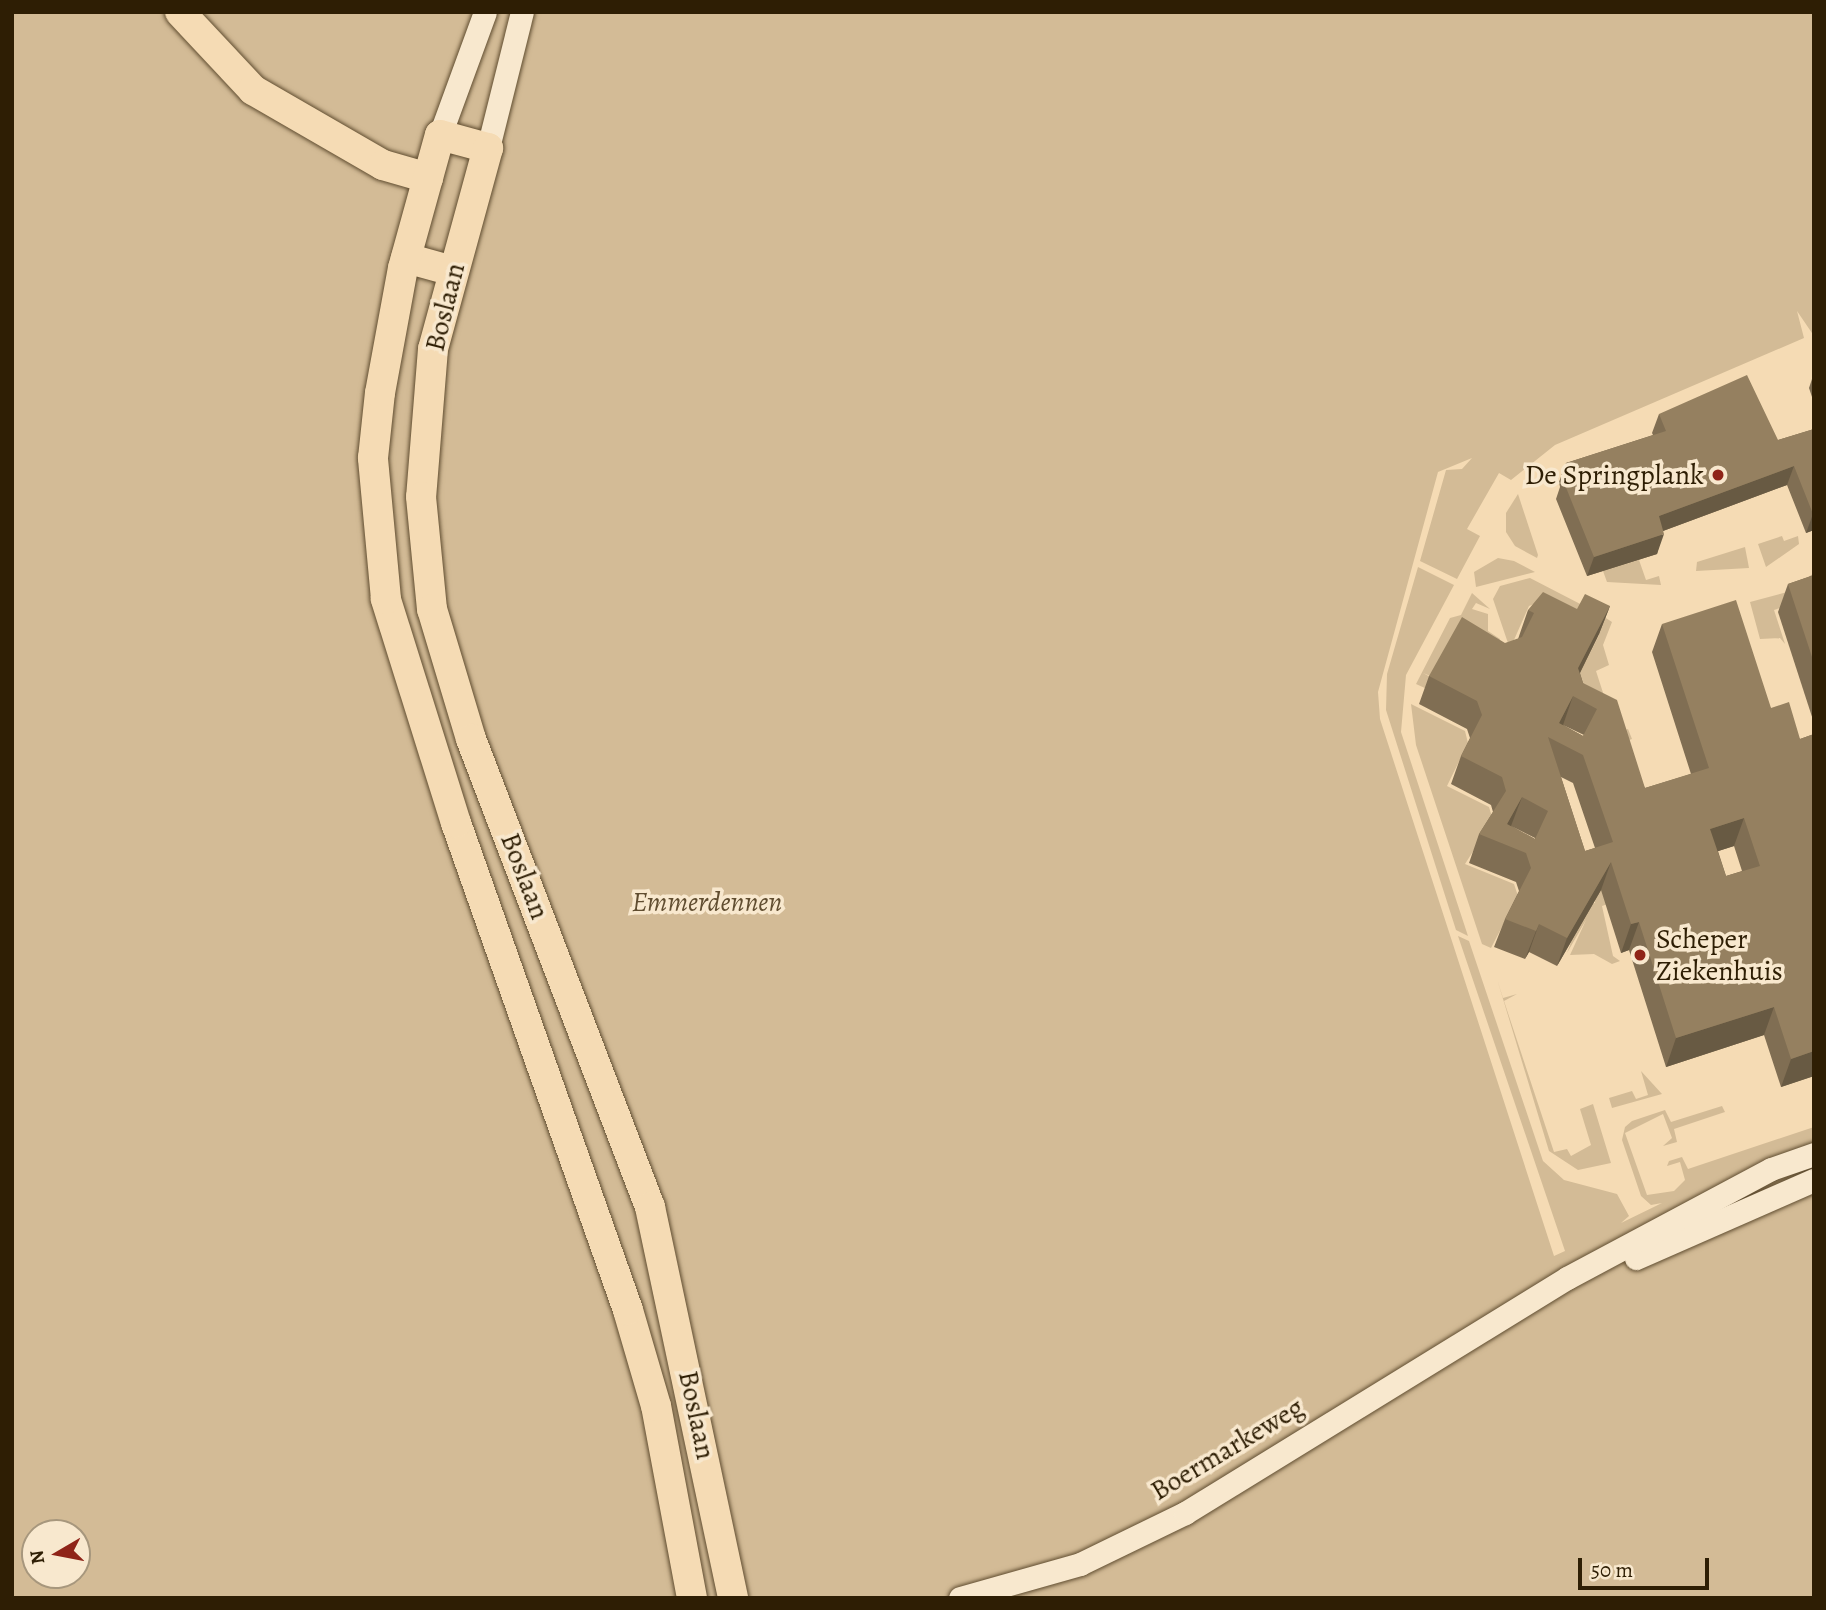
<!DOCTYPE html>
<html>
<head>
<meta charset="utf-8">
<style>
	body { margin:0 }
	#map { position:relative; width:1826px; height:1610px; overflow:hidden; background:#f5dbb4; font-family:Alegreya,serif }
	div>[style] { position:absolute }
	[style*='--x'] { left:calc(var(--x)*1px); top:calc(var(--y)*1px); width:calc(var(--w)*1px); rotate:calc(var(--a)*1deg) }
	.green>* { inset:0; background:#d3bb96 }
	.roads { filter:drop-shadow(0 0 2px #604d30) drop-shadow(0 0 2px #604d30) }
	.minor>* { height:23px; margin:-11.5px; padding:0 11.5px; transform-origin:11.5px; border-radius:11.5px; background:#f8e8ce }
	.major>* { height:30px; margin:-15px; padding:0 15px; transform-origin:15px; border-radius:15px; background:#f5dbb4 }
	.wall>* { inset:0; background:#806e53 }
	.shaded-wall>* { inset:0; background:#685a43 }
	.building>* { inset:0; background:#958060 }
	.dots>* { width:19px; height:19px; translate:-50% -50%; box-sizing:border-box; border:4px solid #f8e8ce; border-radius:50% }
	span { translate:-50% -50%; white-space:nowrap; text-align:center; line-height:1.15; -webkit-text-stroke:7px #f8e8ce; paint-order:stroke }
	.street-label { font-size:28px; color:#2e1e04 }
	.poi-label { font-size:28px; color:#2e1e04 }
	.right { translate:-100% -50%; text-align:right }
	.left { translate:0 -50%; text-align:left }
	.park-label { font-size:28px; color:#604d30; font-style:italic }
	.frame { position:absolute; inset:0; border:14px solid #2e1e04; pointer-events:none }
	.north { position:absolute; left:21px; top:1519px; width:70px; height:70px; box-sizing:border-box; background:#f8e8ce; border:2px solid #a7977d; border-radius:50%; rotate:260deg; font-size:19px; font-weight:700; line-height:28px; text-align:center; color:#2e1e04 }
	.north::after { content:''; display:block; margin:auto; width:24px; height:32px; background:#8f2418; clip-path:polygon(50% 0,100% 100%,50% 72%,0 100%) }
	.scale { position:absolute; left:1578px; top:1558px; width:131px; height:32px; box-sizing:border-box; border:4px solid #2e1e04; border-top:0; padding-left:9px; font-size:21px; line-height:24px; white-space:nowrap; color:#2e1e04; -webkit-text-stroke:5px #f8e8ce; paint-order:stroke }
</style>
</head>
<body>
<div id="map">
	<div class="green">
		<i style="clip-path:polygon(evenodd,12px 12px,1814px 12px,1814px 336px,1797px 311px,1804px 338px,1555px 445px,1511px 480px,1499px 473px,1467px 529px,1480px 536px,1457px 579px,1420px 561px,1446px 470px,1462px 469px,1472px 458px,1438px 472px,1378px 692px,1380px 719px,1554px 1256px,1565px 1251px,1458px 936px,1469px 941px,1543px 1161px,1564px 1180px,1617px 1194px,1629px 1216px,1621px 1223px,1662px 1203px,1651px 1205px,1641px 1196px,1622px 1140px,1625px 1127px,1632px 1121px,1665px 1110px,1671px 1122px,1722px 1106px,1725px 1112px,1674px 1129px,1677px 1142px,1663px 1146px,1672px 1138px,1663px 1114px,1625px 1133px,1647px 1195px,1674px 1191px,1685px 1180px,1680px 1162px,1667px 1166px,1669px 1161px,1682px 1157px,1688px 1169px,1814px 1127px,1814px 1598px,12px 1598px,12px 12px,35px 1533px,77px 1533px,77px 1575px,35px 1575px,35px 1533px)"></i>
		<i style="clip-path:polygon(1518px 494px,1538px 555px,1537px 558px,1515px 546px,1506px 532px,1506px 513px)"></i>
		<i style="clip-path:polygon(1782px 536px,1784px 541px,1798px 536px,1799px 544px,1766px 567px,1758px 544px)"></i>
		<i style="clip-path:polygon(1745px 547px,1749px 568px,1696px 571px,1697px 562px)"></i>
		<i style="clip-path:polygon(1498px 558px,1514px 561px,1535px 572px,1476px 587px,1474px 572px)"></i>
		<i style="clip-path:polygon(1639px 560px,1646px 580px,1659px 576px,1661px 585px,1607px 582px,1603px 571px)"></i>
		<i style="clip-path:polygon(1418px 567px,1454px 585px,1406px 675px,1401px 732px,1468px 936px,1456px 930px,1386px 710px,1387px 674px)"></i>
		<i style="clip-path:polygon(1814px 573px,1814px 597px,1774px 610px,1785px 644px,1780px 638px,1760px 639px,1750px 602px,1787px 592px)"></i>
		<i style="clip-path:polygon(1530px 578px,1588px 608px,1580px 624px,1539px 602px,1529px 606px,1510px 649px,1493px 599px,1500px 586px)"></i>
		<i style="clip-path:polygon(1472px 593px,1490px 609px,1476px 603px,1472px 609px,1488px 614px,1488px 631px,1500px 639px,1493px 654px,1438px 679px,1423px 673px,1438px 681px,1427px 689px,1416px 684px,1450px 618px,1461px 615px)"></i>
		<i style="clip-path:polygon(1595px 611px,1612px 622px,1603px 645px,1609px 665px,1596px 671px,1616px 733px,1628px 729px,1632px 739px,1612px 746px,1567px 698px,1599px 635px)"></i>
		<i style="clip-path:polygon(1411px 704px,1465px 731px,1468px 743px,1447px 786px,1489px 807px,1493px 820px,1465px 864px,1514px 884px,1518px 896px,1491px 948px,1482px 944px,1416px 745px)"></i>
		<i style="clip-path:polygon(1594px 888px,1628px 897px,1602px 906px,1613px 956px,1620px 961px,1612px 964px,1594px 954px,1570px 955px,1586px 920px,1567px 953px,1585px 905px,1595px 903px)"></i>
		<i style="clip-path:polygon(1497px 979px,1503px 998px,1517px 994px,1504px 1001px,1554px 1152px,1567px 1149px,1571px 1156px,1591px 1145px,1580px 1109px,1593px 1104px,1611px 1163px,1578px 1170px,1549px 1151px)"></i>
		<i style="clip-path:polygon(1641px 1071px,1662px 1094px,1612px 1108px,1609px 1098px,1632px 1091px,1636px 1099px,1648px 1095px)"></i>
	</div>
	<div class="roads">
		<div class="minor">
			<i style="--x:440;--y:135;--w:131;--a:-69.9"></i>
			<i style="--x:488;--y:148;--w:140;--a:-76"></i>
			<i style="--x:1636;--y:1258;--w:194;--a:-23.7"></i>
			<i style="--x:960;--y:1598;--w:125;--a:-15.8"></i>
			<i style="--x:1080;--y:1564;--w:117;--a:-25.9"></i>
			<i style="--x:1185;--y:1513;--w:448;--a:-31.6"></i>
			<i style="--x:1567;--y:1278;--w:231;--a:-28.1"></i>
			<i style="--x:1771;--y:1169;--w:46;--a:-19.2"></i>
		</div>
		<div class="major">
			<i style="--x:180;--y:12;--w:107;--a:46.9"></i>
			<i style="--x:253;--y:90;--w:150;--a:30"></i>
			<i style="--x:383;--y:165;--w:47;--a:16.1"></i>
			<i style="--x:406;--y:258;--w:49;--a:15.5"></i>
			<i style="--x:692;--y:1598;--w:195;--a:-100.6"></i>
			<i style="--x:656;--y:1406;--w:100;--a:-106.3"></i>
			<i style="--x:628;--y:1310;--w:516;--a:-109.45"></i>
			<i style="--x:456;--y:823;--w:235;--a:-107.4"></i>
			<i style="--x:386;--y:599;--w:142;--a:-95.3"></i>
			<i style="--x:373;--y:458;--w:65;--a:-83.9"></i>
			<i style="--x:380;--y:393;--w:127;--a:-79.6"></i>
			<i style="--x:403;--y:268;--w:138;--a:-74.5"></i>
			<i style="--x:440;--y:135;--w:50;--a:15.2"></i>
			<i style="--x:488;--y:148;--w:208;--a:105.3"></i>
			<i style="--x:433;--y:349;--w:148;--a:94.6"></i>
			<i style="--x:421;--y:497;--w:113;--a:84.4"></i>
			<i style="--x:432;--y:609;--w:136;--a:73.3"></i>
			<i style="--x:471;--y:739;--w:501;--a:69.07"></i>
			<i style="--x:650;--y:1207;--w:400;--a:78"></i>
		</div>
	</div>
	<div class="wall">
		<i style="clip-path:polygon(1814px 378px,1814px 403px,1809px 388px,1812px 379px)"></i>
		<i style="clip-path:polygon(1659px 414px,1778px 440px,1814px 429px,1814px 530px,1806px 533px,1787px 485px,1663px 531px,1657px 554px,1587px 576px,1556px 499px,1560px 487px,1559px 482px,1566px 463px,1653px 435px,1652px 433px)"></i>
		<i style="clip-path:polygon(1814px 575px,1814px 723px,1778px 612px,1788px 584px)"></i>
		<i style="clip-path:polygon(evenodd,1610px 606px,1599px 634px,1580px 673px,1583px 683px,1645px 788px,1691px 774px,1652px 652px,1662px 624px,1771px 708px,1800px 739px,1814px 734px,1814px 1076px,1781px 1087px,1764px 1035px,1666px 1067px,1629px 950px,1621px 953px,1601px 890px,1557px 966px,1529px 952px,1525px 959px,1494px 947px,1505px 919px,1519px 891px,1516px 882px,1469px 863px,1479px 834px,1493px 812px,1491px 805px,1451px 784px,1461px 756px,1470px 738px,1467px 729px,1419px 704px,1429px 676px,1518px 639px,1528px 610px,1577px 609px,1610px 606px,1563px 725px,1584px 735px,1583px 736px,1563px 725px,1610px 606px,1561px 777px,1573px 783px,1595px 848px,1585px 851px,1561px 777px,1610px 606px,1511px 826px,1535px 838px,1535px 839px,1511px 826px,1610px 606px,1734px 846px,1742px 871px,1726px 876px,1718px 851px,1734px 846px)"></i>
	</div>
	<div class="shaded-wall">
		<i style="clip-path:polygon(1794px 466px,1787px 485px,1652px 535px,1659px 516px)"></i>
		<i style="clip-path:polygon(1814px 513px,1814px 530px,1806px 533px,1813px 514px)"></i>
		<i style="clip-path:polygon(1664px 534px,1657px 554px,1587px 576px,1594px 557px)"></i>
		<i style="clip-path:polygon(1610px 606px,1599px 634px,1568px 697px,1578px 668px)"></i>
		<i style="clip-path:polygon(1573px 696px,1563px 725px,1555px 740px,1559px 723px)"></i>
		<i style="clip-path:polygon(1522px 797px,1511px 826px,1502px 844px,1507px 824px)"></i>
		<i style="clip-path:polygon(1744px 818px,1734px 846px,1700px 857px,1710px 829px)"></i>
		<i style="clip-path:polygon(1611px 862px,1601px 890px,1557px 966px,1567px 938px)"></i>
		<i style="clip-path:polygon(1639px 922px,1629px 950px,1621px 953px,1631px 924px)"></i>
		<i style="clip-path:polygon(1539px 924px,1529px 952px,1525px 959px,1536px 931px)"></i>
		<i style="clip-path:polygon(1774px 1007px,1764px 1035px,1666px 1067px,1676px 1038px)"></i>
		<i style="clip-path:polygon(1814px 1051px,1814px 1076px,1781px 1087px,1791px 1059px)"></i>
	</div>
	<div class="building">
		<i style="clip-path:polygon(1747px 375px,1778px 440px,1814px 429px,1814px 513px,1813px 514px,1794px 466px,1659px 516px,1664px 534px,1594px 557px,1563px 480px,1570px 477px,1566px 463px,1666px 431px,1659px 414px)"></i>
		<i style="clip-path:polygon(1814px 575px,1814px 663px,1788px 584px)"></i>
		<i style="clip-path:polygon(evenodd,1543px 592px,1577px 609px,1585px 594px,1610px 606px,1578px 668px,1583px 683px,1617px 700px,1645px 788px,1709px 768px,1662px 624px,1736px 600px,1771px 708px,1789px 702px,1800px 739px,1814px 734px,1814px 1051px,1791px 1059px,1774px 1007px,1676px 1038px,1639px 922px,1631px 924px,1611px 862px,1567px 938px,1539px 924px,1536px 931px,1505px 919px,1531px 868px,1526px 853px,1479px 834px,1506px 791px,1502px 777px,1461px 756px,1482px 715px,1477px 701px,1429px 676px,1462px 617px,1505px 643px,1522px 637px,1534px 613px,1528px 610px,1543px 592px,1573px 696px,1597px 709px,1583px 736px,1559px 723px,1573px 696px,1543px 592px,1548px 737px,1583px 755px,1613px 842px,1585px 851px,1548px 737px,1543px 592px,1522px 797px,1548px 811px,1535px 839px,1507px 824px,1522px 797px,1543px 592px,1744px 818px,1760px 866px,1726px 876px,1710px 829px,1744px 818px)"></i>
	</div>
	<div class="dots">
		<i style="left:1718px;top:475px;background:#8f2418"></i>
		<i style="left:1640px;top:955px;background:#8f2418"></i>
	</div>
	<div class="street-label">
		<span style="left:445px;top:307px;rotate:-76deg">Boslaan</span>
		<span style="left:525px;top:876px;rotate:69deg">Boslaan</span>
		<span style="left:697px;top:1415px;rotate:78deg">Boslaan</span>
		<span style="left:1227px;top:1449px;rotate:-31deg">Boermarkeweg</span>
	</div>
	<div class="poi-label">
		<span class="right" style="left:1704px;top:475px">De Springplank</span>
		<span class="left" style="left:1656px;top:955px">Scheper<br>Ziekenhuis</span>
	</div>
	<div class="park-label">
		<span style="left:707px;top:902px">Emmerdennen</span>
	</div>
	<div class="frame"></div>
	<div class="north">N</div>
	<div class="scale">50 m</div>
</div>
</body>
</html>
